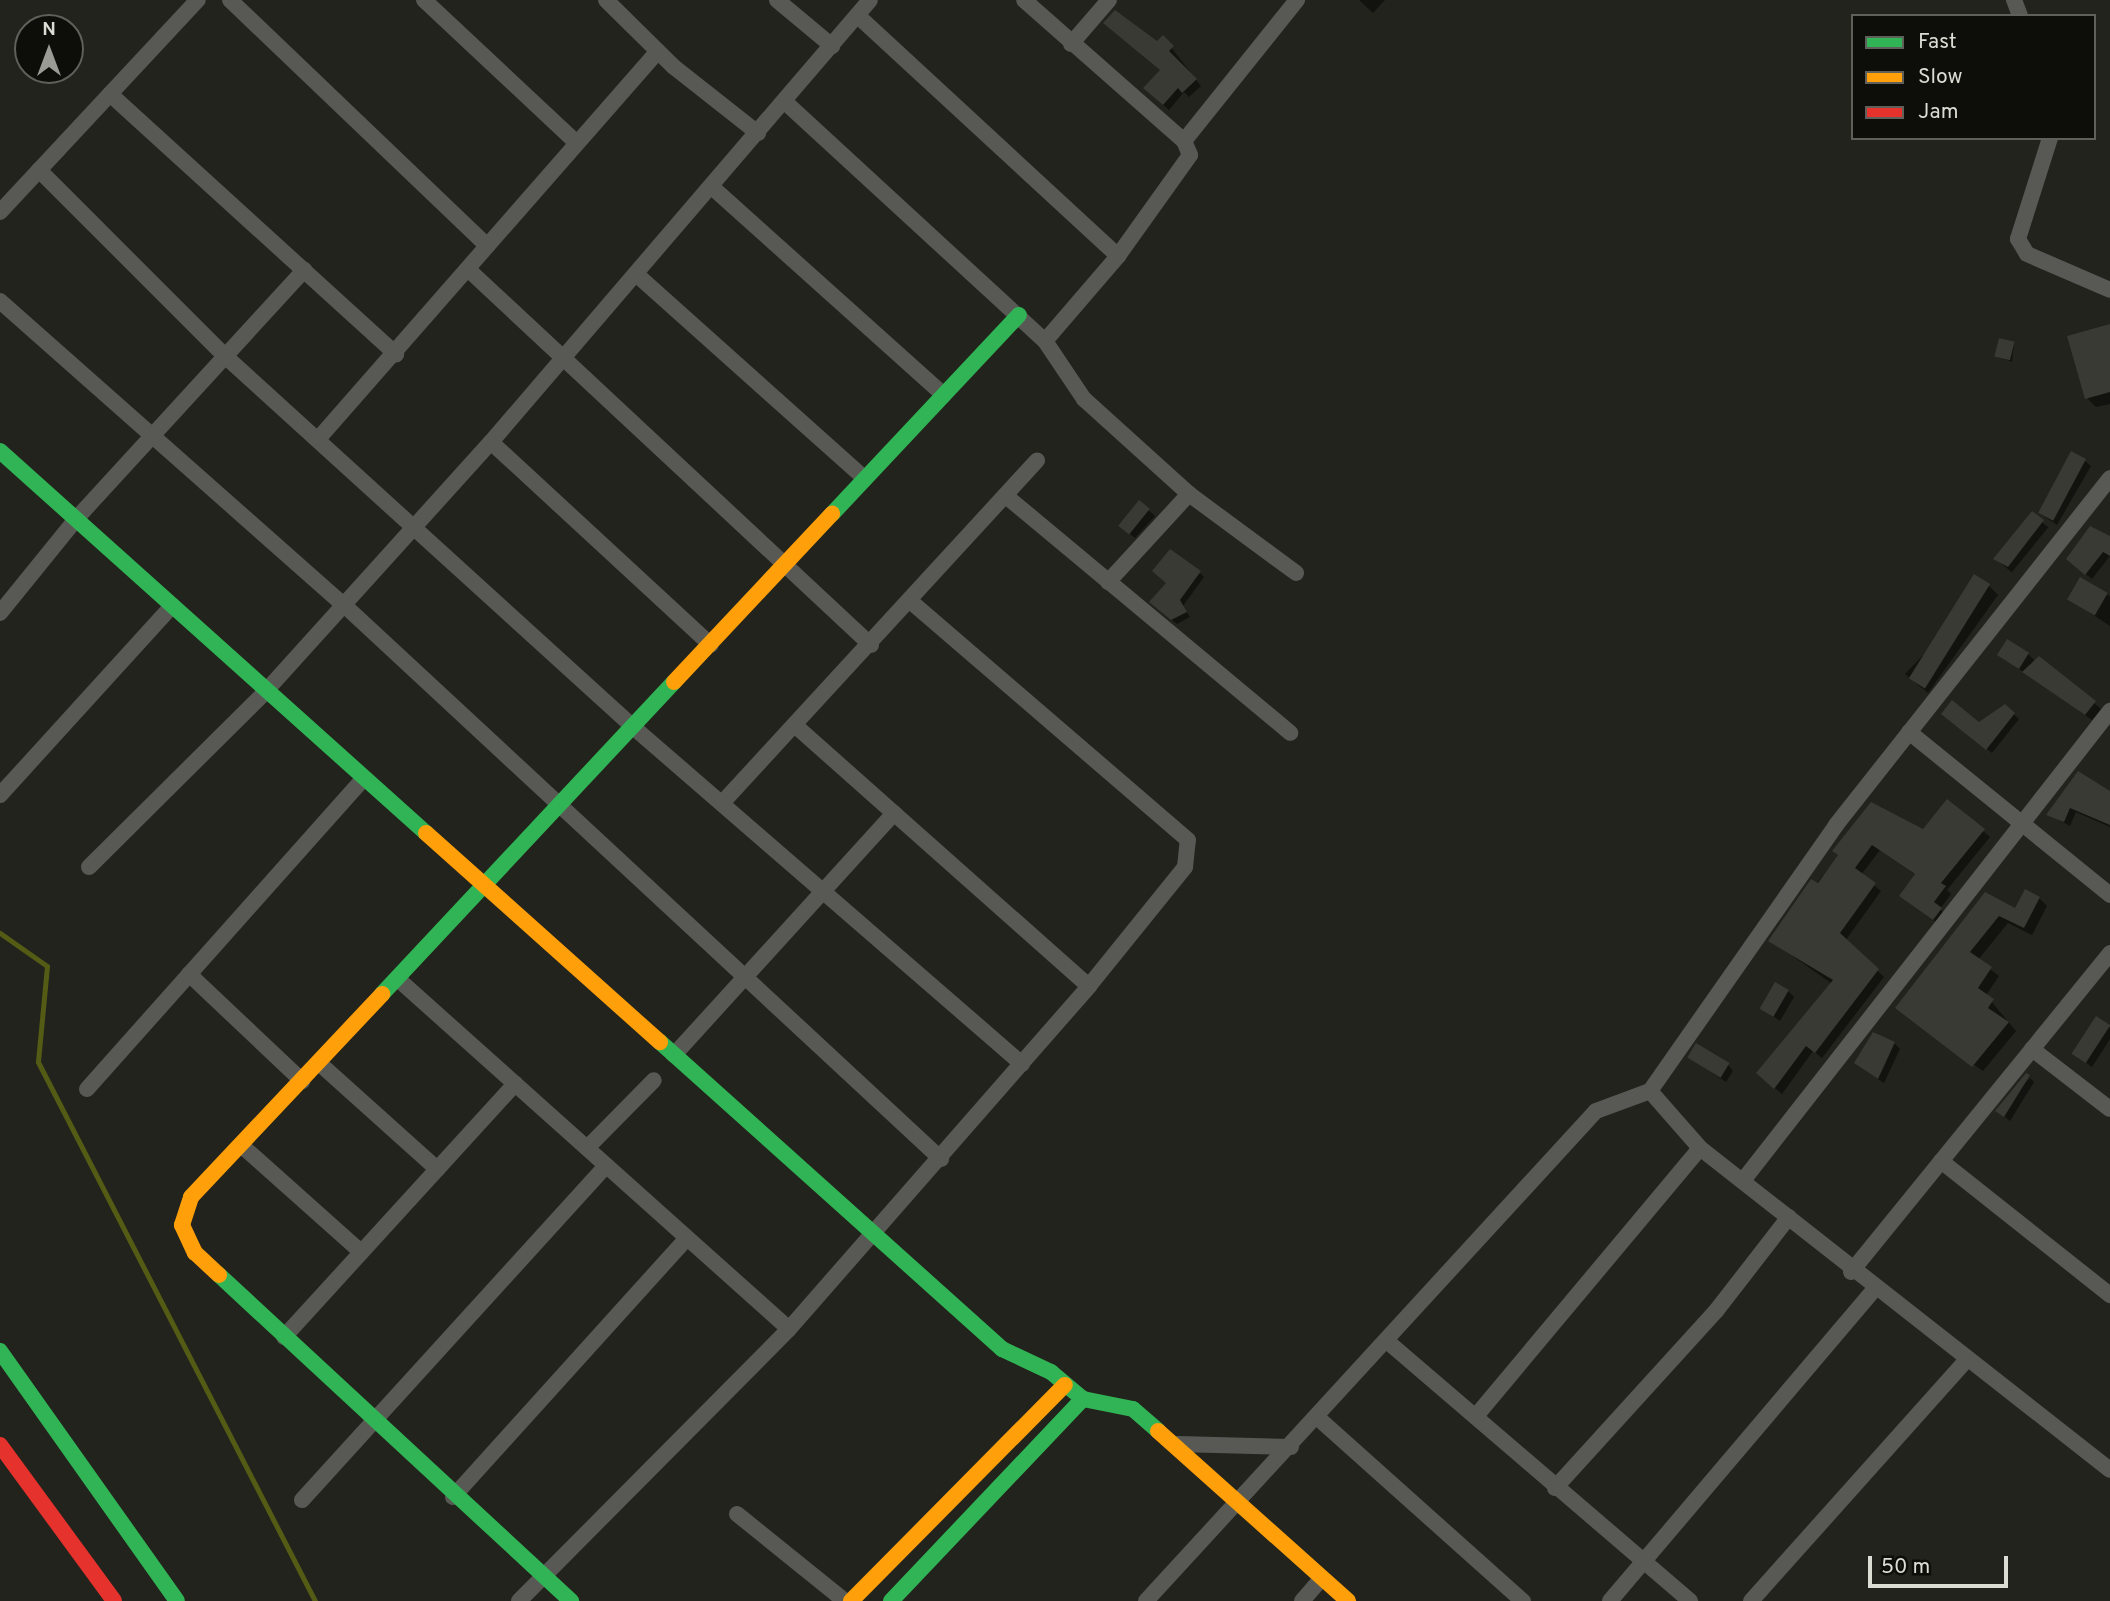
<!DOCTYPE html>
<html>
<head>
<meta charset="utf-8">
<style>
	body { margin:0 }
	#map { position:relative; width:2110px; height:1601px; overflow:hidden; background:#22231c; font-family:Overpass,sans-serif }
	div>[style] { position:absolute }
	[style*='--x'] { left:calc(var(--x)*1px); top:calc(var(--y)*1px); width:calc(var(--w)*1px); rotate:calc(var(--a)*1deg) }
	.shadow>* { inset:0; background:#0007; transform-origin:0 0 }
	.stream>* { height:5px; margin:-2.5px; padding:0 2.5px; transform-origin:2.5px; border-radius:2.5px; background:#535b15 }
	.building>* { inset:0; background:#393a33; transform-origin:0 0 }
	.street>* { height:16px; margin:-8px; padding:0 8px; transform-origin:8px; border-radius:8px; background:#585955 }
	.fast>* { height:16px; margin:-8px; padding:0 8px; transform-origin:8px; border-radius:8px; background:#30b455 }
	.slow>* { height:16px; margin:-8px; padding:0 8px; transform-origin:8px; border-radius:8px; background:#ff9f0a }
	.jam>* { height:16px; margin:-8px; padding:0 8px; transform-origin:8px; border-radius:8px; background:#e5322d }
	span { translate:-50% -50%; white-space:nowrap; text-align:center; line-height:1.15; -webkit-text-stroke:5px #0d0e09; paint-order:stroke }
	.legend { position:absolute; left:1851px; top:14px; width:245px; height:126px; box-sizing:border-box; background:#0d0e09; border:2px solid #5f605a; margin:0; padding:9px 12px; list-style:none; font-size:21px; color:#dbdcd4 }
	.legend li { display:flex; align-items:center; gap:14px; height:35px }
	.legend b { width:35px; border:2px solid #5f605a }
	.north { position:absolute; left:14px; top:14px; width:70px; height:70px; box-sizing:border-box; background:#0d0e09; border:2px solid #5f605a; border-radius:50%; rotate:0deg; font-size:19px; font-weight:700; line-height:28px; text-align:center; color:#dbdcd4 }
	.north::after { content:''; display:block; margin:auto; width:24px; height:32px; background:#9a9b94; clip-path:polygon(50% 0,100% 100%,50% 72%,0 100%) }
	.scale { position:absolute; left:1868px; top:1556px; width:140px; height:32px; box-sizing:border-box; border:4px solid #dbdcd4; border-top:0; padding-left:9px; font-size:21px; line-height:24px; white-space:nowrap; color:#dbdcd4; -webkit-text-stroke:5px #0d0e09; paint-order:stroke }
</style>
</head>
<body>
<div id="map">
	<div class="shadow">
		<i style="clip-path:polygon(1359px 0,1385px 0,1373px 13px)"></i>
		<i style="clip-path:polygon(1163px 37px,1201px 86px,1189px 97px,1184px 92px,1169px 110px,1151px 94px,1162px 70px,1157px 43px)"></i>
		<i style="clip-path:polygon(2110px 326px,2110px 404px,2096px 407px,2087px 398px)"></i>
		<i style="clip-path:polygon(2014px 344px,2012px 362px,1996px 356px)"></i>
		<i style="clip-path:polygon(2085px 461px,2091px 466px,2057px 525px,2038px 512px)"></i>
		<i style="clip-path:polygon(1139px 502px,1155px 516px,1135px 538px,1125px 530px)"></i>
		<i style="left:2032px;top:514px;width:21px;height:58px;rotate:39deg"></i>
		<i style="clip-path:polygon(2110px 538px,2110px 556px,2092px 579px,2074px 565px)"></i>
		<i style="clip-path:polygon(1200px 573px,1204px 577px,1183px 606px,1190px 617px,1177px 624px,1156px 607px)"></i>
		<i style="clip-path:polygon(2081px 580px,2110px 596px,2110px 626px,2072px 601px)"></i>
		<i style="clip-path:polygon(1989px 586px,1998px 595px,1928px 693px,1905px 674px)"></i>
		<i style="clip-path:polygon(1998px 654px,2028px 654px,2034px 660px,2029px 669px,2042px 660px,2101px 709px,2092px 720px)"></i>
		<i style="clip-path:polygon(2004px 706px,2019px 719px,1992px 753px,1948px 719px,1979px 724px)"></i>
		<i style="clip-path:polygon(2110px 793px,2110px 827px,2076px 812px,2070px 826px,2049px 814px)"></i>
		<i style="clip-path:polygon(1947px 801px,1990px 837px,1947px 890px,1951px 894px,1940px 909px,1948px 916px,1940px 925px,1908px 902px,1916px 875px,1880px 850px,1861px 875px,1881px 891px,1845px 941px,1884px 977px,1822px 1058px,1813px 1051px,1782px 1094px,1765px 1080px,1831px 983px,1770px 940px,1839px 856px,1834px 851px,1923px 831px)"></i>
		<i style="clip-path:polygon(1985px 894px,2016px 910px,2039px 898px,2047px 906px,2032px 935px,2008px 923px,1978px 960px,1999px 976px,1986px 995px,2016px 1031px,1983px 1071px,1908px 1018px)"></i>
		<i style="clip-path:polygon(1788px 991px,1794px 997px,1780px 1021px,1762px 1008px)"></i>
		<i style="clip-path:polygon(2096px 1018px,2110px 1028px,2110px 1039px,2092px 1067px,2073px 1053px)"></i>
		<i style="clip-path:polygon(1894px 1043px,1900px 1049px,1884px 1083px,1863px 1069px)"></i>
		<i style="clip-path:polygon(1689px 1057px,1728px 1065px,1733px 1071px,1726px 1082px)"></i>
		<i style="clip-path:polygon(2030px 1078px,2034px 1082px,2010px 1121px,1998px 1111px)"></i>
	</div>
	<div class="stream">
		<i style="--x:0;--y:933;--w:57;--a:35.1"></i>
		<i style="--x:47;--y:966;--w:96;--a:95.4"></i>
		<i style="--x:38;--y:1062;--w:606;--a:62.8"></i>
	</div>
	<div class="building">
		<i style="clip-path:polygon(1115px 10px,1157px 41px,1163px 35px,1174px 46px,1169px 51px,1197px 79px,1182px 93px,1178px 88px,1163px 105px,1143px 88px,1160px 70px,1103px 23px)"></i>
		<i style="clip-path:polygon(2110px 324px,2110px 392px,2085px 399px,2067px 336px)"></i>
		<i style="left:1999px;top:338px;width:16px;height:19px;rotate:14deg"></i>
		<i style="left:2071px;top:451px;width:17px;height:70px;rotate:28deg"></i>
		<i style="left:1139px;top:500px;width:14px;height:33px;rotate:39deg"></i>
		<i style="clip-path:polygon(2032px 511px,2044px 520px,2008px 567px,1993px 559px)"></i>
		<i style="clip-path:polygon(2090px 526px,2110px 536px,2110px 556px,2103px 552px,2085px 575px,2066px 559px)"></i>
		<i style="clip-path:polygon(1170px 549px,1201px 571px,1180px 600px,1187px 612px,1171px 620px,1149px 602px,1166px 583px,1152px 571px)"></i>
		<i style="left:1974px;top:574px;width:19px;height:123px;rotate:32deg"></i>
		<i style="left:2080px;top:577px;width:32px;height:26px;rotate:30deg"></i>
		<i style="left:2007px;top:639px;width:26px;height:19px;rotate:32deg"></i>
		<i style="clip-path:polygon(2039px 656px,2096px 701px,2085px 715px,2022px 672px)"></i>
		<i style="clip-path:polygon(1952px 700px,1979px 722px,2005px 704px,2015px 713px,1986px 750px,1941px 714px)"></i>
		<i style="clip-path:polygon(2078px 771px,2110px 791px,2110px 825px,2070px 808px,2064px 822px,2046px 815px)"></i>
		<i style="clip-path:polygon(1947px 799px,1985px 829px,1941px 883px,1946px 886px,1934px 902px,1942px 908px,1933px 920px,1899px 896px,1915px 874px,1872px 845px,1855px 868px,1876px 883px,1840px 933px,1879px 969px,1815px 1053px,1806px 1046px,1774px 1089px,1756px 1073px,1833px 980px,1768px 941px,1811px 879px,1818px 883px,1838px 855px,1832px 851px,1871px 802px,1923px 829px)"></i>
		<i style="clip-path:polygon(2025px 889px,2040px 897px,2024px 928px,1999px 916px,1970px 952px,1992px 967px,1978px 988px,1994px 999px,1988px 1008px,2009px 1022px,1972px 1067px,1895px 1008px,1985px 892px,2015px 908px)"></i>
		<i style="left:1775px;top:982px;width:16px;height:31px;rotate:30deg"></i>
		<i style="left:2096px;top:1016px;width:17px;height:45px;rotate:33deg"></i>
		<i style="clip-path:polygon(1873px 1032px,1895px 1042px,1878px 1079px,1854px 1063px)"></i>
		<i style="left:1696px;top:1043px;width:39px;height:17px;rotate:31deg"></i>
		<i style="clip-path:polygon(2026px 1073px,2030px 1075px,2004px 1117px,1995px 1111px)"></i>
	</div>
	<div class="street">
		<i style="--x:230;--y:0;--w:356;--a:43.7"></i>
		<i style="--x:424;--y:0;--w:209;--a:43.1"></i>
		<i style="--x:606;--y:0;--w:95;--a:44.6"></i>
		<i style="--x:674;--y:67;--w:107;--a:38.2"></i>
		<i style="--x:777;--y:0;--w:72;--a:39.9"></i>
		<i style="--x:2014;--y:0;--w:17;--a:69"></i>
		<i style="--x:858;--y:16;--w:354;--a:42.7"></i>
		<i style="--x:1118;--y:256;--w:124;--a:-54.5"></i>
		<i style="--x:1190;--y:155;--w:15;--a:-113"></i>
		<i style="--x:1184;--y:141;--w:213;--a:-138.6"></i>
		<i style="--x:1071;--y:44;--w:58;--a:-49.2"></i>
		<i style="--x:110;--y:94;--w:387;--a:42.3"></i>
		<i style="--x:784;--y:101;--w:355;--a:42.6"></i>
		<i style="--x:1045;--y:341;--w:112;--a:-49.3"></i>
		<i style="--x:2050;--y:138;--w:106;--a:107.6"></i>
		<i style="--x:2018;--y:239;--w:17;--a:59"></i>
		<i style="--x:2027;--y:254;--w:90;--a:23.4"></i>
		<i style="--x:1184;--y:141;--w:181;--a:-51.3"></i>
		<i style="--x:39;--y:170;--w:263;--a:45"></i>
		<i style="--x:225;--y:356;--w:550;--a:42.27"></i>
		<i style="--x:632;--y:726;--w:516;--a:40.91"></i>
		<i style="--x:713;--y:188;--w:310;--a:41.9"></i>
		<i style="--x:0;--y:212;--w:290;--a:-47"></i>
		<i style="--x:471;--y:272;--w:547;--a:43"></i>
		<i style="--x:636;--y:274;--w:307;--a:41.8"></i>
		<i style="--x:0;--y:301;--w:458;--a:41.5"></i>
		<i style="--x:343;--y:604;--w:816;--a:42.86"></i>
		<i style="--x:1045;--y:341;--w:70;--a:56.1"></i>
		<i style="--x:1084;--y:399;--w:142;--a:42.1"></i>
		<i style="--x:1189;--y:494;--w:133;--a:36.4"></i>
		<i style="--x:319;--y:438;--w:514;--a:-48.78"></i>
		<i style="--x:491;--y:442;--w:299;--a:42.7"></i>
		<i style="--x:1006;--y:496;--w:370;--a:39.8"></i>
		<i style="--x:1108;--y:582;--w:120;--a:-47.4"></i>
		<i style="--x:0;--y:613;--w:121;--a:-51"></i>
		<i style="--x:76;--y:519;--w:338;--a:-47.5"></i>
		<i style="--x:798;--y:728;--w:389;--a:41.6"></i>
		<i style="--x:1089;--y:986;--w:153;--a:-51.1"></i>
		<i style="--x:1185;--y:867;--w:27;--a:-84"></i>
		<i style="--x:1188;--y:840;--w:367;--a:-139.3"></i>
		<i style="--x:1909;--y:732;--w:259;--a:39"></i>
		<i style="--x:0;--y:795;--w:256;--a:-47.7"></i>
		<i style="--x:723;--y:802;--w:464;--a:-47.4"></i>
		<i style="--x:89;--y:867;--w:248;--a:-44.8"></i>
		<i style="--x:265;--y:692;--w:337;--a:-47.9"></i>
		<i style="--x:491;--y:442;--w:582;--a:-49.39"></i>
		<i style="--x:189;--y:974;--w:156;--a:43.4"></i>
		<i style="--x:399;--y:980;--w:523;--a:41.82"></i>
		<i style="--x:2032;--y:1049;--w:98;--a:37.6"></i>
		<i style="--x:674;--y:1055;--w:327;--a:-47.7"></i>
		<i style="--x:319;--y:1063;--w:159;--a:41.9"></i>
		<i style="--x:87;--y:1089;--w:416;--a:-48.3"></i>
		<i style="--x:1650;--y:1091;--w:76;--a:48.7"></i>
		<i style="--x:1700;--y:1148;--w:521;--a:38.14"></i>
		<i style="--x:241;--y:1145;--w:161;--a:41.7"></i>
		<i style="--x:587;--y:1148;--w:95;--a:-45.4"></i>
		<i style="--x:1941;--y:1161;--w:216;--a:38.4"></i>
		<i style="--x:1745;--y:1178;--w:593;--a:-51.99"></i>
		<i style="--x:1851;--y:1272;--w:411;--a:-50.9"></i>
		<i style="--x:284;--y:1337;--w:343;--a:-47.6"></i>
		<i style="--x:1388;--y:1342;--w:398;--a:40.6"></i>
		<i style="--x:1476;--y:1416;--w:349;--a:-50.1"></i>
		<i style="--x:1318;--y:1418;--w:275;--a:41.8"></i>
		<i style="--x:1178;--y:1444;--w:113;--a:1.5"></i>
		<i style="--x:1555;--y:1488;--w:239;--a:-47.7"></i>
		<i style="--x:1716;--y:1311;--w:119;--a:-52.2"></i>
		<i style="--x:453;--y:1497;--w:349;--a:-47.9"></i>
		<i style="--x:302;--y:1500;--w:452;--a:-47.7"></i>
		<i style="--x:737;--y:1514;--w:139;--a:38.9"></i>
		<i style="--x:519;--y:1601;--w:383;--a:-45.2"></i>
		<i style="--x:789;--y:1329;--w:456;--a:-48.8"></i>
		<i style="--x:1146;--y:1601;--w:665;--a:-47.44"></i>
		<i style="--x:1596;--y:1111;--w:58;--a:-20.3"></i>
		<i style="--x:1650;--y:1091;--w:325;--a:-55"></i>
		<i style="--x:1836;--y:825;--w:442;--a:-51.7"></i>
		<i style="--x:1302;--y:1601;--w:30;--a:-49"></i>
		<i style="--x:1610;--y:1601;--w:409;--a:-49.7"></i>
		<i style="--x:1751;--y:1601;--w:324;--a:-48.2"></i>
	</div>
	<div class="fast">
		<i style="--x:0;--y:451;--w:572;--a:41.88"></i>
		<i style="--x:832;--y:514;--w:273;--a:-46.8"></i>
		<i style="--x:382;--y:994;--w:427;--a:-46.9"></i>
		<i style="--x:660;--y:1042;--w:460;--a:41.9"></i>
		<i style="--x:1002;--y:1349;--w:54;--a:25.1"></i>
		<i style="--x:1051;--y:1372;--w:42;--a:40.2"></i>
		<i style="--x:1083;--y:1399;--w:51;--a:11.3"></i>
		<i style="--x:1133;--y:1409;--w:33;--a:41"></i>
		<i style="--x:219;--y:1275;--w:480;--a:42.8"></i>
		<i style="--x:0;--y:1351;--w:306;--a:54.7"></i>
		<i style="--x:891;--y:1601;--w:279;--a:-46.5"></i>
	</div>
	<div class="slow">
		<i style="--x:674;--y:682;--w:231;--a:-46.8"></i>
		<i style="--x:426;--y:833;--w:314;--a:41.8"></i>
		<i style="--x:219;--y:1275;--w:33;--a:-137"></i>
		<i style="--x:195;--y:1253;--w:31;--a:-115"></i>
		<i style="--x:182;--y:1225;--w:29;--a:-72"></i>
		<i style="--x:191;--y:1197;--w:279;--a:-46.7"></i>
		<i style="--x:1158;--y:1431;--w:255;--a:41.8"></i>
		<i style="--x:851;--y:1601;--w:304;--a:-45.3"></i>
	</div>
	<div class="jam">
		<i style="--x:0;--y:1445;--w:193;--a:53.8"></i>
	</div>
	<ul class="legend">
	<li><b style="height:9px;background:#30b455"></b>Fast</li>
	<li><b style="height:9px;background:#ff9f0a"></b>Slow</li>
	<li><b style="height:9px;background:#e5322d"></b>Jam</li>
	</ul>
	<div class="north">N</div>
	<div class="scale">50 m</div>
</div>
</body>
</html>
